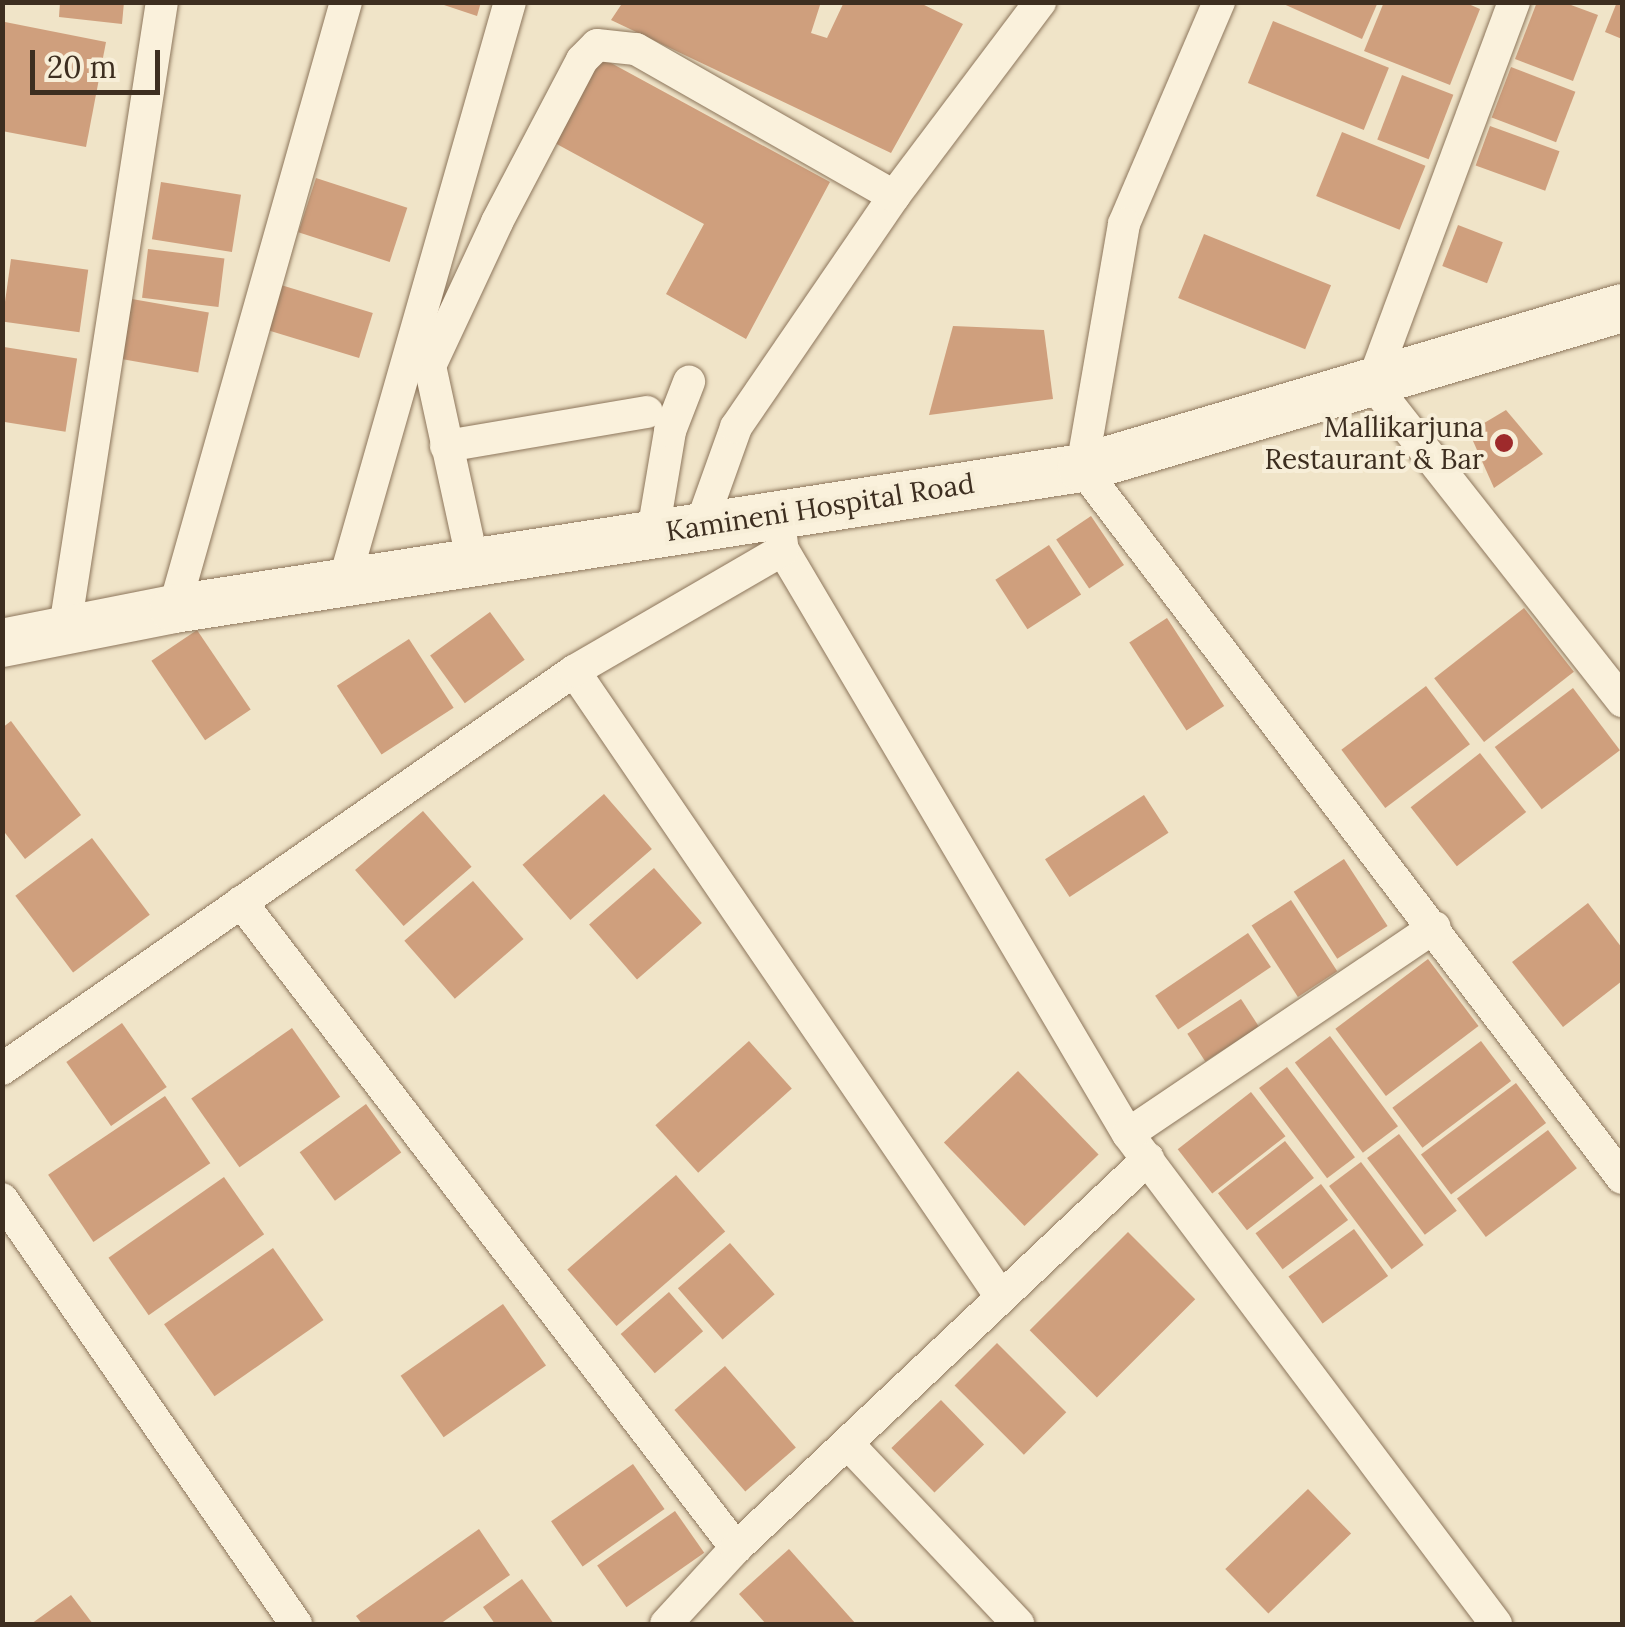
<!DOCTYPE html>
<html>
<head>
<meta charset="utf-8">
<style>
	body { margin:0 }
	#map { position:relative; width:1625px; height:1627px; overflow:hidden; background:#f0e4c8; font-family:Lora,serif }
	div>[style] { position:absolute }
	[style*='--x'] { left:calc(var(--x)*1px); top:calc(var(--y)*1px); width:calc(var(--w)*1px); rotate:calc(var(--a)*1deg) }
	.building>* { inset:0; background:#cf9f7d; transform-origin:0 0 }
	.roads { filter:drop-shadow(0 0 2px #8d765c) drop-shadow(0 0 2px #8d765c) }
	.street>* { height:32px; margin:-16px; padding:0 16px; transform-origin:16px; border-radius:16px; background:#faf1dc }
	.secondary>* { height:48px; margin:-24px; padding:0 24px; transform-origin:24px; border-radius:24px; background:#faf1dc }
	.dots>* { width:28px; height:28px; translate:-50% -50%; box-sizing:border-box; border:5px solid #f7eed8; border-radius:50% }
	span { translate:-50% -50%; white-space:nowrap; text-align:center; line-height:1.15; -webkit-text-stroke:8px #f7eed8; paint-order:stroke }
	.poi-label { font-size:28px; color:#3d2e20 }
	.right { translate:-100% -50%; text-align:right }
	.street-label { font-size:28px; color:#3d2e20 }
	.frame { position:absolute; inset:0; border:5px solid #3d2e20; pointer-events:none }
	.scale { position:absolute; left:30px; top:50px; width:130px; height:45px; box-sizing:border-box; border:5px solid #3d2e20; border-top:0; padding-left:12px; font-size:30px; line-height:35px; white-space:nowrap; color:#3d2e20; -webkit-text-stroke:8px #f7eed8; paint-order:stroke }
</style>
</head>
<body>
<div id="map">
	<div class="building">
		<i style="clip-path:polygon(60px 2px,124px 2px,122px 24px,59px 17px)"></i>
		<i style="clip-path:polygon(435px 2px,481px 2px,477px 16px)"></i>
		<i style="clip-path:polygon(623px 2px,821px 2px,811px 33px,827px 38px,844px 2px,918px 2px,963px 24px,891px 153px,611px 20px)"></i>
		<i style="clip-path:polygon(1279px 2px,1378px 2px,1362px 39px)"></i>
		<i style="clip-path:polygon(1384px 2px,1464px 2px,1480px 9px,1450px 85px,1364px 51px)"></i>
		<i style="clip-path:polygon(1537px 2px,1563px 2px,1598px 15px,1573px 81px,1515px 59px)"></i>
		<i style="clip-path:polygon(1617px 2px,1622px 2px,1622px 39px,1605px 32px)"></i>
		<i style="left:1273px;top:21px;width:125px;height:67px;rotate:22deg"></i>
		<i style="clip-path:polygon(5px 22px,106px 42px,86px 147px,2px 131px)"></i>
		<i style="clip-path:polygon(600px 57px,830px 182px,746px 339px,666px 294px,704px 224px,553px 142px)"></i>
		<i style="left:1511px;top:67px;width:69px;height:54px;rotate:21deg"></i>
		<i style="left:1402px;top:75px;width:55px;height:69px;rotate:21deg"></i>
		<i style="left:1490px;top:126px;width:74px;height:42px;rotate:20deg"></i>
		<i style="left:1342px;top:132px;width:90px;height:69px;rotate:22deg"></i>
		<i style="left:316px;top:178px;width:96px;height:57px;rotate:18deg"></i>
		<i style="left:161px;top:182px;width:81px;height:58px;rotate:9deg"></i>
		<i style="left:1458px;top:225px;width:48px;height:44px;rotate:21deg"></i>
		<i style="left:1204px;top:234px;width:137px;height:69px;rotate:22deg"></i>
		<i style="left:148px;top:249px;width:77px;height:49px;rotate:7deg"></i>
		<i style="left:11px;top:259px;width:78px;height:63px;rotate:8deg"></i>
		<i style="left:281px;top:285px;width:96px;height:47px;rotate:17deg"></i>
		<i style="left:132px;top:299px;width:78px;height:61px;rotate:10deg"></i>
		<i style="clip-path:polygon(953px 326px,1044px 330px,1053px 399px,929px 415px)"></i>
		<i style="left:4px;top:347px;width:74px;height:74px;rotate:9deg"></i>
		<i style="clip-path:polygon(1506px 410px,1543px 454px,1494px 488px,1469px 432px)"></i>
		<i style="left:1091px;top:516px;width:59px;height:42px;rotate:56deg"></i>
		<i style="left:1049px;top:545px;width:59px;height:64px;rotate:57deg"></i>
		<i style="left:1524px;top:608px;width:81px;height:114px;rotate:52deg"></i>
		<i style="left:490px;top:612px;width:59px;height:74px;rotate:54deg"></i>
		<i style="left:1167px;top:618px;width:105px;height:45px;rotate:57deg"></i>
		<i style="left:197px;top:630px;width:96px;height:55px;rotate:56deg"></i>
		<i style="left:409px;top:639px;width:82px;height:86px;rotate:57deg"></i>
		<i style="left:1426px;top:686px;width:73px;height:106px;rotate:53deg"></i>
		<i style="left:1573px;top:688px;width:78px;height:98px;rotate:53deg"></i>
		<i style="clip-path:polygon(11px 721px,81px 815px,25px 859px,2px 829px,2px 728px)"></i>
		<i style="left:1480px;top:753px;width:75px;height:88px;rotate:52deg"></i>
		<i style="left:604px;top:794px;width:73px;height:108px;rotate:49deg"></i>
		<i style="left:1144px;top:795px;width:45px;height:118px;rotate:57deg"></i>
		<i style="left:423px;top:811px;width:74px;height:90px;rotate:49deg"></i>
		<i style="left:92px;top:838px;width:96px;height:96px;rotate:53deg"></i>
		<i style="left:1344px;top:859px;width:80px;height:60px;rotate:57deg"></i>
		<i style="left:654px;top:868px;width:73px;height:86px;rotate:49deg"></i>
		<i style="left:473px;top:881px;width:77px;height:91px;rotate:49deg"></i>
		<i style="left:1291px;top:900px;width:85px;height:47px;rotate:57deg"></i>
		<i style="clip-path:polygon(1588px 903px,1622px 948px,1622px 981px,1563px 1027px,1512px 962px)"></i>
		<i style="left:1248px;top:933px;width:41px;height:112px;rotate:56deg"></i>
		<i style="left:1428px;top:959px;width:84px;height:116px;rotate:53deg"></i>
		<i style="left:1241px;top:999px;width:33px;height:64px;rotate:57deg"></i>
		<i style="left:122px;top:1023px;width:78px;height:68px;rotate:55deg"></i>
		<i style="left:292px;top:1028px;width:84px;height:123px;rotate:55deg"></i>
		<i style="left:1330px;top:1036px;width:113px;height:44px;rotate:53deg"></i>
		<i style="left:749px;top:1041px;width:64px;height:126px;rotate:48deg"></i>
		<i style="left:1481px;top:1041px;width:50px;height:111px;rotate:53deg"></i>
		<i style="left:1287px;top:1067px;width:113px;height:35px;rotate:53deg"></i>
		<i style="left:1018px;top:1071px;width:116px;height:103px;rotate:46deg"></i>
		<i style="left:1516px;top:1083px;width:50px;height:119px;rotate:53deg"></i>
		<i style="left:1251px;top:1092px;width:56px;height:93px;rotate:52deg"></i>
		<i style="left:165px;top:1096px;width:81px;height:141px;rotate:56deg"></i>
		<i style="left:366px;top:1104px;width:60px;height:82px;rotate:54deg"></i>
		<i style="left:1548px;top:1130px;width:48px;height:114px;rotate:53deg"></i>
		<i style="left:1399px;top:1134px;width:96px;height:40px;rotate:53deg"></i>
		<i style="left:1285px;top:1141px;width:47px;height:85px;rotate:52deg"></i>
		<i style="left:1361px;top:1162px;width:104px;height:40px;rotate:53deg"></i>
		<i style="left:676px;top:1175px;width:75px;height:144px;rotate:49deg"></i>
		<i style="left:224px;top:1177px;width:70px;height:141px;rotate:55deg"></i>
		<i style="left:1321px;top:1184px;width:45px;height:82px;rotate:53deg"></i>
		<i style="left:1354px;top:1229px;width:58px;height:81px;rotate:54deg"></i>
		<i style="left:1128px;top:1232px;width:95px;height:139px;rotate:45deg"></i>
		<i style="left:730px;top:1243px;width:68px;height:69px;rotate:49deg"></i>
		<i style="left:273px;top:1248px;width:88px;height:133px;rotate:55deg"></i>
		<i style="left:669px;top:1292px;width:52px;height:64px;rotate:49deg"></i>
		<i style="left:503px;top:1304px;width:75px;height:125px;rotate:55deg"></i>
		<i style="left:997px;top:1343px;width:98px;height:60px;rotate:45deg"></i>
		<i style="left:725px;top:1366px;width:108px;height:67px;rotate:49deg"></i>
		<i style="left:941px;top:1400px;width:62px;height:69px;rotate:46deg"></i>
		<i style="left:633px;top:1464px;width:55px;height:100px;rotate:55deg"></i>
		<i style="left:1308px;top:1489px;width:62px;height:115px;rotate:46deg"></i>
		<i style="left:675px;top:1511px;width:51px;height:95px;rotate:55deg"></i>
		<i style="clip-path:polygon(479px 1529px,510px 1575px,440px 1624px,362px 1624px,356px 1616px)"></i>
		<i style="clip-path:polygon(789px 1549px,856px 1624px,766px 1624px,739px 1594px)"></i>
		<i style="clip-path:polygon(522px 1579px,554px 1624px,495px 1624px,483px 1607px)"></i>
		<i style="clip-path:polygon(71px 1595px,93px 1624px,31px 1624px)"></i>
	</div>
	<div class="roads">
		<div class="street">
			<i style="--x:1219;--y:2;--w:241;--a:113.2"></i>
			<i style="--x:1124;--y:224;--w:248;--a:99.8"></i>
			<i style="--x:1082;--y:468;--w:892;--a:52.74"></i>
			<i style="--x:1514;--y:2;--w:407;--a:110.4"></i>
			<i style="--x:1372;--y:383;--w:405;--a:51.8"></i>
			<i style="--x:446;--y:446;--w:204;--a:-9.6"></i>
			<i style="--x:778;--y:512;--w:38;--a:83"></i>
			<i style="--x:783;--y:550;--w:678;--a:59.43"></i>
			<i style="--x:1128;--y:1134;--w:613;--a:53.09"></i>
			<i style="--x:701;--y:525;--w:104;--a:-70.3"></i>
			<i style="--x:736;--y:427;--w:280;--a:-55.6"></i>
			<i style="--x:894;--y:196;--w:243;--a:-53"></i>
			<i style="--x:653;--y:532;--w:102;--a:-80.4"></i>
			<i style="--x:670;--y:431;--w:53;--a:-68.8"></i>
			<i style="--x:473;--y:563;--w:202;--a:-102.3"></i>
			<i style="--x:430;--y:366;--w:159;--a:-65"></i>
			<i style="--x:497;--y:222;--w:183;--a:-62.3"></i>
			<i style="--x:582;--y:60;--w:21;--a:-45"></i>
			<i style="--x:597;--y:45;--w:39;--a:6"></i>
			<i style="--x:636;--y:49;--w:297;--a:29.7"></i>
			<i style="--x:344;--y:582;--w:603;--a:-74.03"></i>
			<i style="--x:174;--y:609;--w:631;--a:-74.18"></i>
			<i style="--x:64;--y:634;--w:640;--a:-81.19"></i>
			<i style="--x:574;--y:671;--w:754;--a:55.7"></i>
			<i style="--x:241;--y:902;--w:814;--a:52.54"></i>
			<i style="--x:2;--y:1069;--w:697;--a:-34.83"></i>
			<i style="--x:574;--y:671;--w:241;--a:-30.1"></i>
			<i style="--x:1128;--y:1134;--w:370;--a:-34"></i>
			<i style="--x:2;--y:1199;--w:517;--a:55.33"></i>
			<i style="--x:848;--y:1444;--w:248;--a:46.6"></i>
			<i style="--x:666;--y:1624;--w:103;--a:-47.4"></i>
			<i style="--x:736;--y:1548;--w:567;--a:-43.36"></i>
		</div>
		<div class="secondary">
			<i style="--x:2;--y:643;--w:175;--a:-11.2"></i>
			<i style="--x:174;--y:609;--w:919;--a:-8.83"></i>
			<i style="--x:1082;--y:468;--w:563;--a:-16.5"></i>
		</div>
	</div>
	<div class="dots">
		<i style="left:1504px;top:443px;background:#9e2a2b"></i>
	</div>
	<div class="poi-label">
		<span class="right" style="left:1484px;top:443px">Mallikarjuna<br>Restaurant &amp; Bar</span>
	</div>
	<div class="street-label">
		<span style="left:820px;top:507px;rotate:-9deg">Kamineni Hospital Road</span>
	</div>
	<div class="frame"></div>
	<div class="scale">20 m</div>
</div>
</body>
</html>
